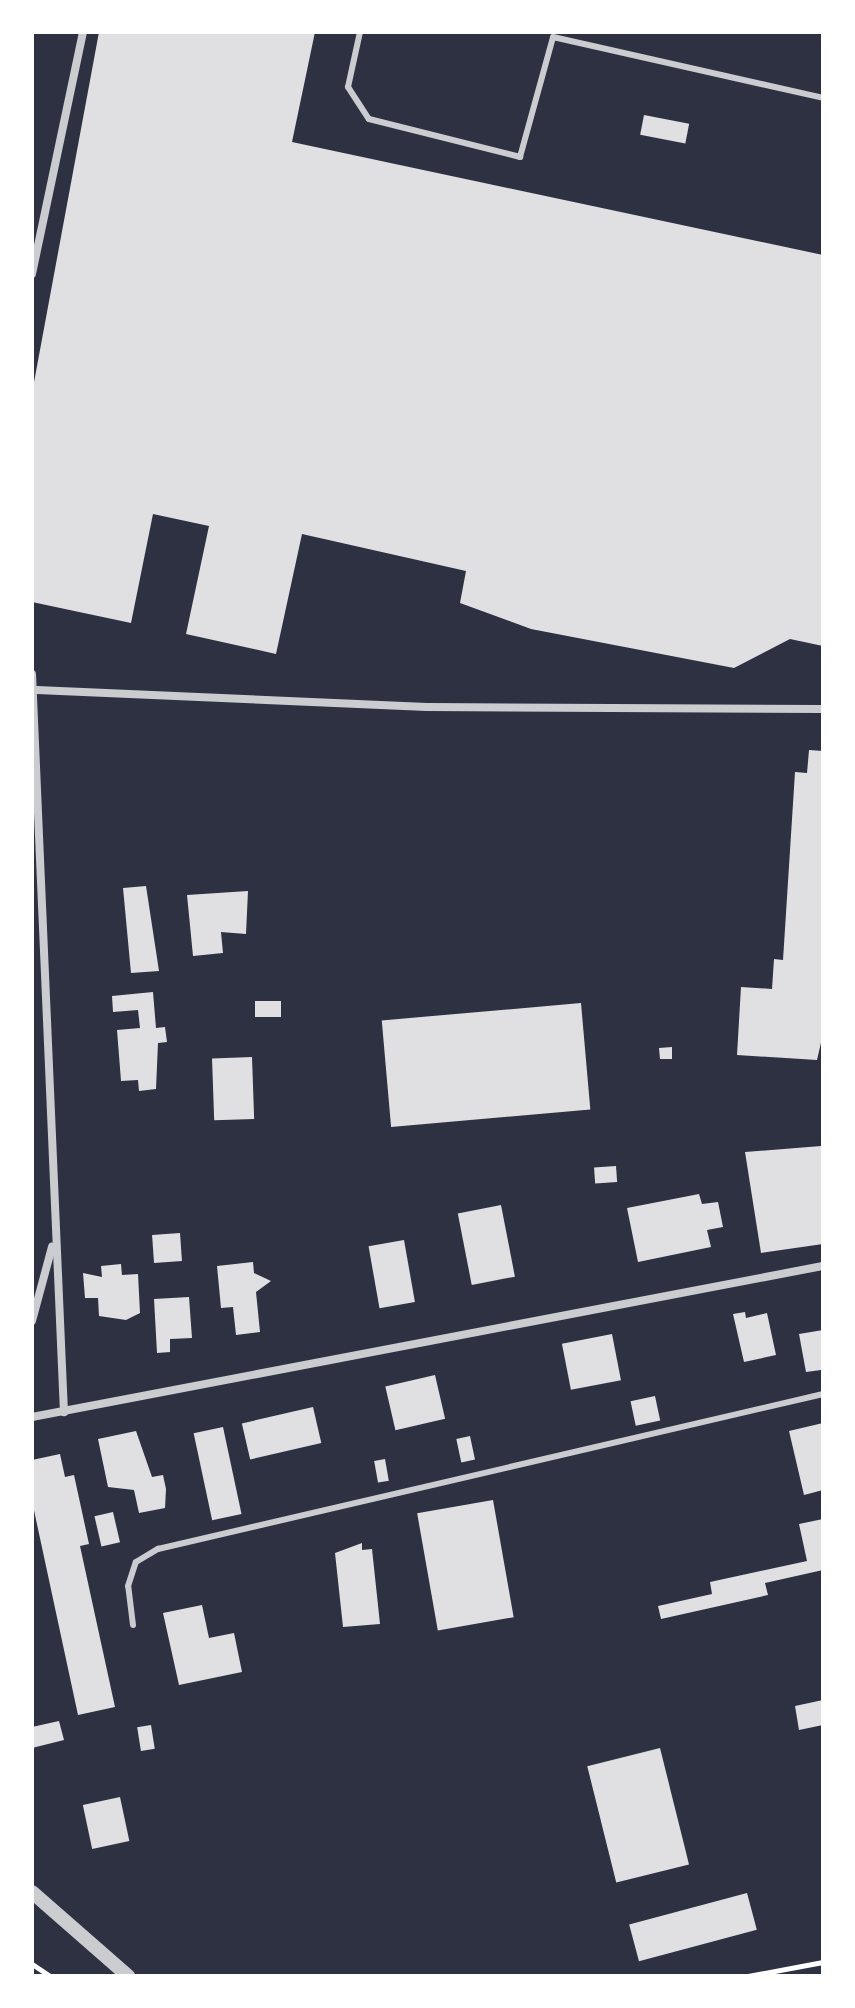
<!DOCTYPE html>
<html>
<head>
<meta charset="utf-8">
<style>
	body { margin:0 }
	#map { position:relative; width:855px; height:2008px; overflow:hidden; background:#2d3142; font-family:Mulish,sans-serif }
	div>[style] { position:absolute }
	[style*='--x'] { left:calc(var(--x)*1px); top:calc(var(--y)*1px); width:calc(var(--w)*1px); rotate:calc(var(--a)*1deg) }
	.building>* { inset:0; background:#e0e0e3; transform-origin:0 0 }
	.path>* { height:5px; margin:-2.5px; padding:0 2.5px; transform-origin:2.5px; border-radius:2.5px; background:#fff }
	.service>* { height:6px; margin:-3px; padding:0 3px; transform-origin:3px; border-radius:3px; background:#caccd0 }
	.minor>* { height:8px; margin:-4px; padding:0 4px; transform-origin:4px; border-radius:4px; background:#caccd0 }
	.tertiary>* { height:14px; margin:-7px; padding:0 7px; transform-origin:7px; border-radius:7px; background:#caccd0 }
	span { translate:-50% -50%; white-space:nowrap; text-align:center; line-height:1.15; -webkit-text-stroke:8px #fff; paint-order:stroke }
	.frame { position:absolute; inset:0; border:34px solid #fff; pointer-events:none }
</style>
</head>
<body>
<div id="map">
	<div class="building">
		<i style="clip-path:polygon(99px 32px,315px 32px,292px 142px,823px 255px,823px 646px,790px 639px,734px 668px,531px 629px,460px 603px,466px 571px,302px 534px,276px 654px,186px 634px,209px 526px,153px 514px,131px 623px,32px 602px,32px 393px)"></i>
		<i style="left:644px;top:115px;width:46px;height:20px;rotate:11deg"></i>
		<i style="clip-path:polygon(809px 750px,823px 751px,823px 1034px,817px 1060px,737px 1055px,741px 987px,772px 989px,774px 959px,783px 960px,795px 772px,807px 773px)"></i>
		<i style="clip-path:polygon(146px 886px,159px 971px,131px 973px,123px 888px)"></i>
		<i style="clip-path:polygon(248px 891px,246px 934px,221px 932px,223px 953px,193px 956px,187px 895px)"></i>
		<i style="clip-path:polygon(153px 992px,156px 1028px,165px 1027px,167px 1042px,158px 1043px,156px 1089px,139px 1091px,138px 1080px,121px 1081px,117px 1030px,140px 1028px,138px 1010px,113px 1012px,112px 996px)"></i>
		<i style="left:281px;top:1001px;width:16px;height:26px;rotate:90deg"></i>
		<i style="left:581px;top:1003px;width:107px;height:200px;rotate:85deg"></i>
		<i style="clip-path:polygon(672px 1047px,672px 1059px,660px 1059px,659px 1048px)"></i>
		<i style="left:252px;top:1057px;width:62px;height:40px;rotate:88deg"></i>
		<i style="clip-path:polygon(821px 1146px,823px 1244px,761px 1253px,745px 1152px)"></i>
		<i style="left:616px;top:1166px;width:16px;height:22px;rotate:86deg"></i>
		<i style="clip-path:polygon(699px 1194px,702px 1204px,718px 1202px,723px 1227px,707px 1230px,711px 1247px,638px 1262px,627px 1208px)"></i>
		<i style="left:501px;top:1205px;width:73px;height:44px;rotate:79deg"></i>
		<i style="left:180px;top:1233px;width:28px;height:28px;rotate:86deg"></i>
		<i style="left:404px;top:1240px;width:63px;height:36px;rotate:80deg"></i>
		<i style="clip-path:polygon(253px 1262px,254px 1273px,271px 1281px,256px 1292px,260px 1332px,236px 1335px,233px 1307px,221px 1308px,217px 1266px)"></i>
		<i style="clip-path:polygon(121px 1264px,122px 1275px,138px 1274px,140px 1313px,126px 1320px,99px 1316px,98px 1298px,85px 1298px,83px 1273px,102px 1277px,101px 1266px)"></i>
		<i style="clip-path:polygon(189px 1297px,192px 1338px,170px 1339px,170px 1352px,157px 1353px,154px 1299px)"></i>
		<i style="clip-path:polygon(745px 1312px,746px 1318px,767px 1313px,776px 1355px,744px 1362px,733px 1314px)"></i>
		<i style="clip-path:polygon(823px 1330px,821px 1370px,806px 1372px,799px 1334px)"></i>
		<i style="left:612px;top:1334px;width:47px;height:51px;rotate:79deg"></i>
		<i style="left:435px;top:1375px;width:45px;height:51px;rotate:77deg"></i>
		<i style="left:655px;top:1396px;width:25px;height:25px;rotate:78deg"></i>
		<i style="left:313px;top:1407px;width:37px;height:73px;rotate:77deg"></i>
		<i style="clip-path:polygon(823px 1423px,823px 1490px,804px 1495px,789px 1431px)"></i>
		<i style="left:223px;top:1427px;width:89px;height:30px;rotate:78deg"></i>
		<i style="clip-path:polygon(136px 1431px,152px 1477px,163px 1475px,166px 1489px,165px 1508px,139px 1513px,134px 1490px,108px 1487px,98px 1439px)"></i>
		<i style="left:470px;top:1436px;width:24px;height:14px;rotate:78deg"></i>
		<i style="clip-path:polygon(60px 1454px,65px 1477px,74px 1475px,89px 1544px,80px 1546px,115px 1707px,78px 1715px,32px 1501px,32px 1460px)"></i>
		<i style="left:385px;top:1459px;width:22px;height:11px;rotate:80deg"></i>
		<i style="left:493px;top:1500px;width:119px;height:77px;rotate:80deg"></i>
		<i style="left:113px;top:1512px;width:31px;height:19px;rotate:77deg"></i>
		<i style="clip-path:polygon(823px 1519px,823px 1570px,765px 1583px,768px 1595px,661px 1619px,658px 1606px,712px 1594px,710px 1582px,807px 1561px,799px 1524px)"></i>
		<i style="clip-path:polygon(362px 1543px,362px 1550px,372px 1549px,380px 1624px,343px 1627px,335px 1553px)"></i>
		<i style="clip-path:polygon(202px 1605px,209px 1638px,234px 1633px,242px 1672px,179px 1685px,163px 1613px)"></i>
		<i style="clip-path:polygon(823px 1700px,823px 1725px,799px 1730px,795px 1706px)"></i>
		<i style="clip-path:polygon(59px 1721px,64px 1740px,32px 1748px,32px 1727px)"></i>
		<i style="left:151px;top:1725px;width:24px;height:14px;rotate:81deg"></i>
		<i style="left:660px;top:1748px;width:120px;height:75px;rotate:76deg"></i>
		<i style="left:120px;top:1797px;width:45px;height:38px;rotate:78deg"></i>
		<i style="left:747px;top:1893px;width:38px;height:122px;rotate:75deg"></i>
	</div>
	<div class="path">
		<i style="--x:32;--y:1964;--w:22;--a:34"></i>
		<i style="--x:748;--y:1976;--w:76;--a:-10.6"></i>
	</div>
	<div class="service">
		<i style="--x:360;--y:32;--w:56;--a:102.3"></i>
		<i style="--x:348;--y:87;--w:38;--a:57"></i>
		<i style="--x:369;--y:119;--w:156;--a:14.1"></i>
		<i style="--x:520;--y:157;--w:124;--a:-74.6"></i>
		<i style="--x:553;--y:37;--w:277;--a:12.7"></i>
		<i style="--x:133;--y:1625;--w:39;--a:-97"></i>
		<i style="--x:128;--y:1586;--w:25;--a:-72"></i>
		<i style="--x:136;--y:1562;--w:26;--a:-31"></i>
		<i style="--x:158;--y:1549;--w:683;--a:-13.12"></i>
	</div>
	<div class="minor">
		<i style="--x:32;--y:274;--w:247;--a:-78.1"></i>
		<i style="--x:32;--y:674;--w:739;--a:87.52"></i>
		<i style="--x:37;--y:690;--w:390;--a:2.5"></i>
		<i style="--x:427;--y:707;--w:396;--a:0.3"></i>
		<i style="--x:32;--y:1321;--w:77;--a:-74.9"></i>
		<i style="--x:32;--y:1417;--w:805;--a:-10.81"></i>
	</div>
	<div class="tertiary">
		<i style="--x:32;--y:1892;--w:128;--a:41.2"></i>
	</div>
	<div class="frame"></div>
</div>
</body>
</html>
